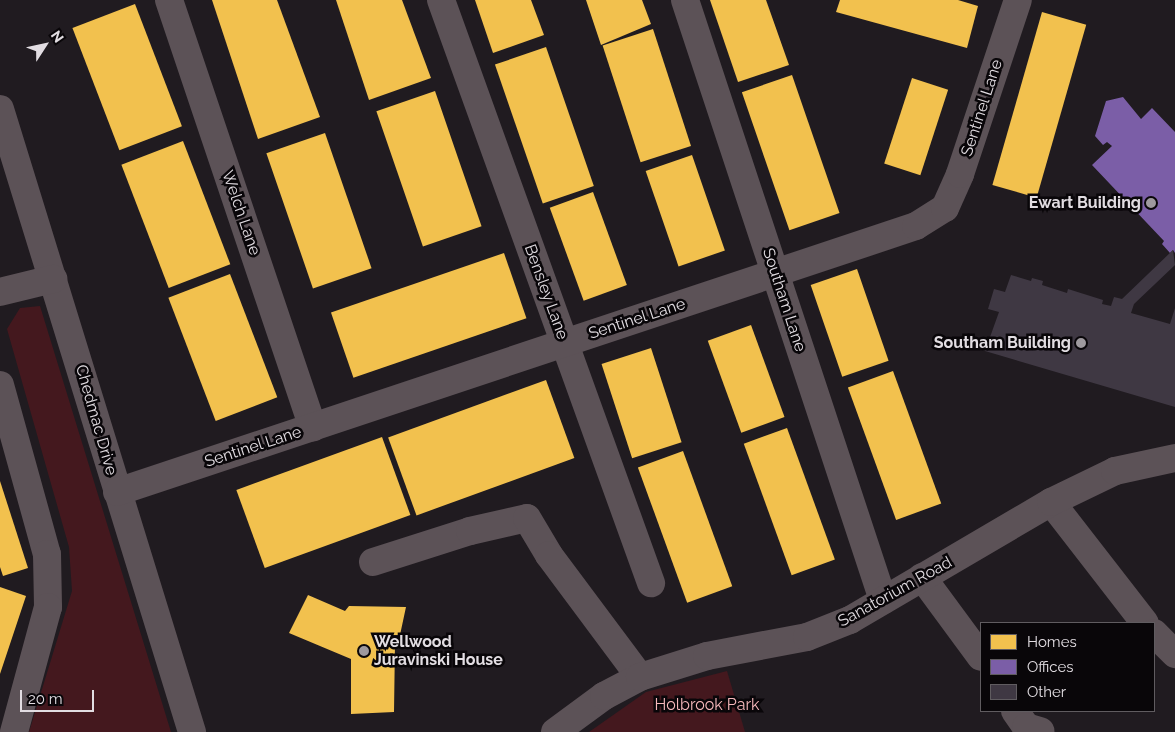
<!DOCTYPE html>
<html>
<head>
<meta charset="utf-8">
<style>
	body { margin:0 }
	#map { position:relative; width:1175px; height:732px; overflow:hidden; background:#201b20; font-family:Raleway,sans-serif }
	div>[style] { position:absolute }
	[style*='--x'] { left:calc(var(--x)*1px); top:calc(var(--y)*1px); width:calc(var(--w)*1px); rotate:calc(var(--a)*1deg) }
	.green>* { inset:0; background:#44181e }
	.homes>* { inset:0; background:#f2c14e; transform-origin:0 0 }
	.offices>* { inset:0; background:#7b5ea7 }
	.building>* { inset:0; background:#3f3843 }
	.minor>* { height:28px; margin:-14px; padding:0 14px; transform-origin:14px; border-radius:14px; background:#5c5257 }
	.dots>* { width:14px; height:14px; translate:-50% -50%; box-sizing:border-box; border:2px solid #090609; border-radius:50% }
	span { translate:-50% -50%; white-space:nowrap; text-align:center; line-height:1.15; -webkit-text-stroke:5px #090609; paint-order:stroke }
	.street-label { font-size:16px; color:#e2dde2 }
	.poi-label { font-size:16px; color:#e2dde2; font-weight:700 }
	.right { translate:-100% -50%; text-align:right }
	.left { translate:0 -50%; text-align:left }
	.park-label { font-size:16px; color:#f6b8bb }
	.legend { position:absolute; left:980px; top:622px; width:175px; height:90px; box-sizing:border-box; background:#090609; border:1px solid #605c60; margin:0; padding:6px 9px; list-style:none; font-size:15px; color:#e2dde2 }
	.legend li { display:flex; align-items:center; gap:10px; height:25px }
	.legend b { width:25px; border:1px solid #605c60 }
	.north { position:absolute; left:20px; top:20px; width:50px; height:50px; -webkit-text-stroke:4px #090609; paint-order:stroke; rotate:55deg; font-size:14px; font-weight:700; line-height:20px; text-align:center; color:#e2dde2 }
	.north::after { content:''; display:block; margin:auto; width:18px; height:22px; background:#e2dde2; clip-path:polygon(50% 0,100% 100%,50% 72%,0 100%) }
	.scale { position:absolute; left:20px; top:690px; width:74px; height:22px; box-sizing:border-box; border:2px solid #e2dde2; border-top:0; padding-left:6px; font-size:15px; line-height:18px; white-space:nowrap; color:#e2dde2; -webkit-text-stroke:4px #090609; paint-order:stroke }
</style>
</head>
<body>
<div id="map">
	<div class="green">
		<i style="clip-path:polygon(40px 306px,171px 732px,29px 732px,72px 591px,69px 547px,7px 329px,20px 308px)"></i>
		<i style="clip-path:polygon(727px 671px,745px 732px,589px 732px,646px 692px)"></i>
	</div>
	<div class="homes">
		<i style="clip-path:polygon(212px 0,277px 0,320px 117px,258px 139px)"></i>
		<i style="clip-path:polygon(336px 0,402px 0,431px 78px,369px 100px)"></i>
		<i style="clip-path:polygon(475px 0,531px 0,544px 35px,493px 53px)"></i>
		<i style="clip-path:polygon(586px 0,642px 0,651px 24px,601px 45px)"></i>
		<i style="clip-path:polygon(710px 0,766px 0,789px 65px,738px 82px)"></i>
		<i style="clip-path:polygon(840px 0,958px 0,978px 6px,967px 48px,836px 12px)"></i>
		<i style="left:135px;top:4px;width:131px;height:67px;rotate:69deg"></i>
		<i style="left:1042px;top:12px;width:46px;height:180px;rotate:16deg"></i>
		<i style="left:653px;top:29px;width:123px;height:53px;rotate:72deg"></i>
		<i style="left:546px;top:47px;width:147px;height:54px;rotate:71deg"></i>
		<i style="left:792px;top:75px;width:146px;height:53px;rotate:71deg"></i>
		<i style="left:912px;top:78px;width:38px;height:90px;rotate:18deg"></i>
		<i style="left:435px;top:91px;width:143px;height:62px;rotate:71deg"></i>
		<i style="left:325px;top:133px;width:143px;height:62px;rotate:71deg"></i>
		<i style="left:183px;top:141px;width:132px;height:66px;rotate:69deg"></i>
		<i style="left:692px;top:155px;width:101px;height:49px;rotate:71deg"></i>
		<i style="left:593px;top:192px;width:99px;height:46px;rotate:70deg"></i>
		<i style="left:504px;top:253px;width:69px;height:183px;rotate:71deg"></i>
		<i style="left:857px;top:269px;width:97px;height:49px;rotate:71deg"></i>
		<i style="left:230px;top:274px;width:132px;height:66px;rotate:69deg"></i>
		<i style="left:751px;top:325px;width:98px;height:46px;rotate:70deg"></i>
		<i style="left:651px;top:348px;width:99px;height:52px;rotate:72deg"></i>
		<i style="left:893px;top:371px;width:141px;height:48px;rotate:70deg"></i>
		<i style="left:546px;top:380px;width:83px;height:168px;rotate:70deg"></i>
		<i style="left:787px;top:428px;width:140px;height:46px;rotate:70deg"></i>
		<i style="left:382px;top:437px;width:83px;height:155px;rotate:70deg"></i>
		<i style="left:683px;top:451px;width:144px;height:48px;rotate:70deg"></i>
		<i style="clip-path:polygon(0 481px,28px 568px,3px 576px,0 567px)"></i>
		<i style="clip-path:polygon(0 587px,26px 596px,0 674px)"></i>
		<i style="clip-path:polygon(308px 595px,345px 611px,349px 606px,406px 607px,400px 635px,387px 635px,387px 642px,395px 643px,394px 712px,351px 714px,351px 659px,289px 633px)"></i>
	</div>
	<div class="offices">
		<i style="clip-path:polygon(1123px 97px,1141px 119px,1152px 108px,1175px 132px,1175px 253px,1173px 250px,1170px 253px,1162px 244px,1164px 241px,1092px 165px,1112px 146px,1107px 142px,1103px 145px,1095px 136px,1106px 101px)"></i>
	</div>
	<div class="building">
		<i style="clip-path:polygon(1173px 250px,1175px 265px,1134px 304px,1131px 313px,1170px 324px,1175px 308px,1175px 407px,985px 351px,999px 312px,988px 309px,994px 289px,1005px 292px,1011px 275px,1031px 281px,1032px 278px,1043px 281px,1042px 285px,1067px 293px,1068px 289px,1103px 300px,1102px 304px,1111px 306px,1114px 297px,1122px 299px)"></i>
	</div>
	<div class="minor">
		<i style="--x:169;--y:0;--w:451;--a:71.4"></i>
		<i style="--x:441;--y:0;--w:620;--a:70.19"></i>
		<i style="--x:685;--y:0;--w:632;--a:71.74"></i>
		<i style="--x:0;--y:109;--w:652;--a:72.87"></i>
		<i style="--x:0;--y:292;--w:55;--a:-13.8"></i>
		<i style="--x:0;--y:385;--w:175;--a:74.5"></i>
		<i style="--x:47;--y:554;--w:53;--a:88.9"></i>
		<i style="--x:48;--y:607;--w:130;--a:105.2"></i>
		<i style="--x:117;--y:492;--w:842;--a:-18.41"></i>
		<i style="--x:916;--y:226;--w:34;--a:-32"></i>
		<i style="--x:945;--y:208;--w:37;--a:-66"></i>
		<i style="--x:960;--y:174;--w:183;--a:-71.6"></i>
		<i style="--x:1051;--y:502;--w:153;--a:52.2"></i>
		<i style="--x:373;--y:562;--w:102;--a:-17.7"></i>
		<i style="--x:470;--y:531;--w:58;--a:-12.8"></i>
		<i style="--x:527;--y:518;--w:43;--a:59.3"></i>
		<i style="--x:549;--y:555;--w:152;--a:53.3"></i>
		<i style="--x:922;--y:577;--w:99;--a:53.6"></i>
		<i style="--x:1154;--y:633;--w:30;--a:45"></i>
		<i style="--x:1015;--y:711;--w:19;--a:55"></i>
		<i style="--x:1026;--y:727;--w:15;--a:16"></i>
		<i style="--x:555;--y:732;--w:61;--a:-36.3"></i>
		<i style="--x:604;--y:696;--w:41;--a:-27.8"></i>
		<i style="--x:640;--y:677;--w:70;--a:-17.4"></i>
		<i style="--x:707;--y:656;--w:102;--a:-10.8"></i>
		<i style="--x:807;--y:637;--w:46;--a:-21.6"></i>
		<i style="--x:850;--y:620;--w:233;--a:-30.4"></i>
		<i style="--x:1051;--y:502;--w:71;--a:-25.8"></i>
		<i style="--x:1115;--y:471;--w:61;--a:-12.2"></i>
	</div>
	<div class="dots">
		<i style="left:1151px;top:203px;background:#9e999e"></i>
		<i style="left:1081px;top:343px;background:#9e999e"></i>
		<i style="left:364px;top:651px;background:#9e999e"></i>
	</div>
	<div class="street-label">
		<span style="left:982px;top:108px;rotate:-72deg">Sentinel Lane</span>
		<span style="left:241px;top:213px;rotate:71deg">Welch Lane</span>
		<span style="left:546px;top:292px;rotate:70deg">Bensley Lane</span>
		<span style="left:784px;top:300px;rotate:72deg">Southam Lane</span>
		<span style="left:637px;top:319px;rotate:-18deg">Sentinel Lane</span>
		<span style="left:96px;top:420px;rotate:74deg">Chedmac Drive</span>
		<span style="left:253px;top:447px;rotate:-18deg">Sentinel Lane</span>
		<span style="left:895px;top:592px;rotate:-29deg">Sanatorium Road</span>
	</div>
	<div class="poi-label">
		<span class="right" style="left:1141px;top:203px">Ewart Building</span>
		<span class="right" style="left:1071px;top:343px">Southam Building</span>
		<span class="left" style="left:374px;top:651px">Wellwood<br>Juravinski House</span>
	</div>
	<div class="park-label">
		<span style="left:707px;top:705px">Holbrook Park</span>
	</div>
	<ul class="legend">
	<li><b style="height:14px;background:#f2c14e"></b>Homes</li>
	<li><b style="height:14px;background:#7b5ea7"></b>Offices</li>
	<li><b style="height:14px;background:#3f3843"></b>Other</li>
	</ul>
	<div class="north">N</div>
	<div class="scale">20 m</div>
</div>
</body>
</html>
